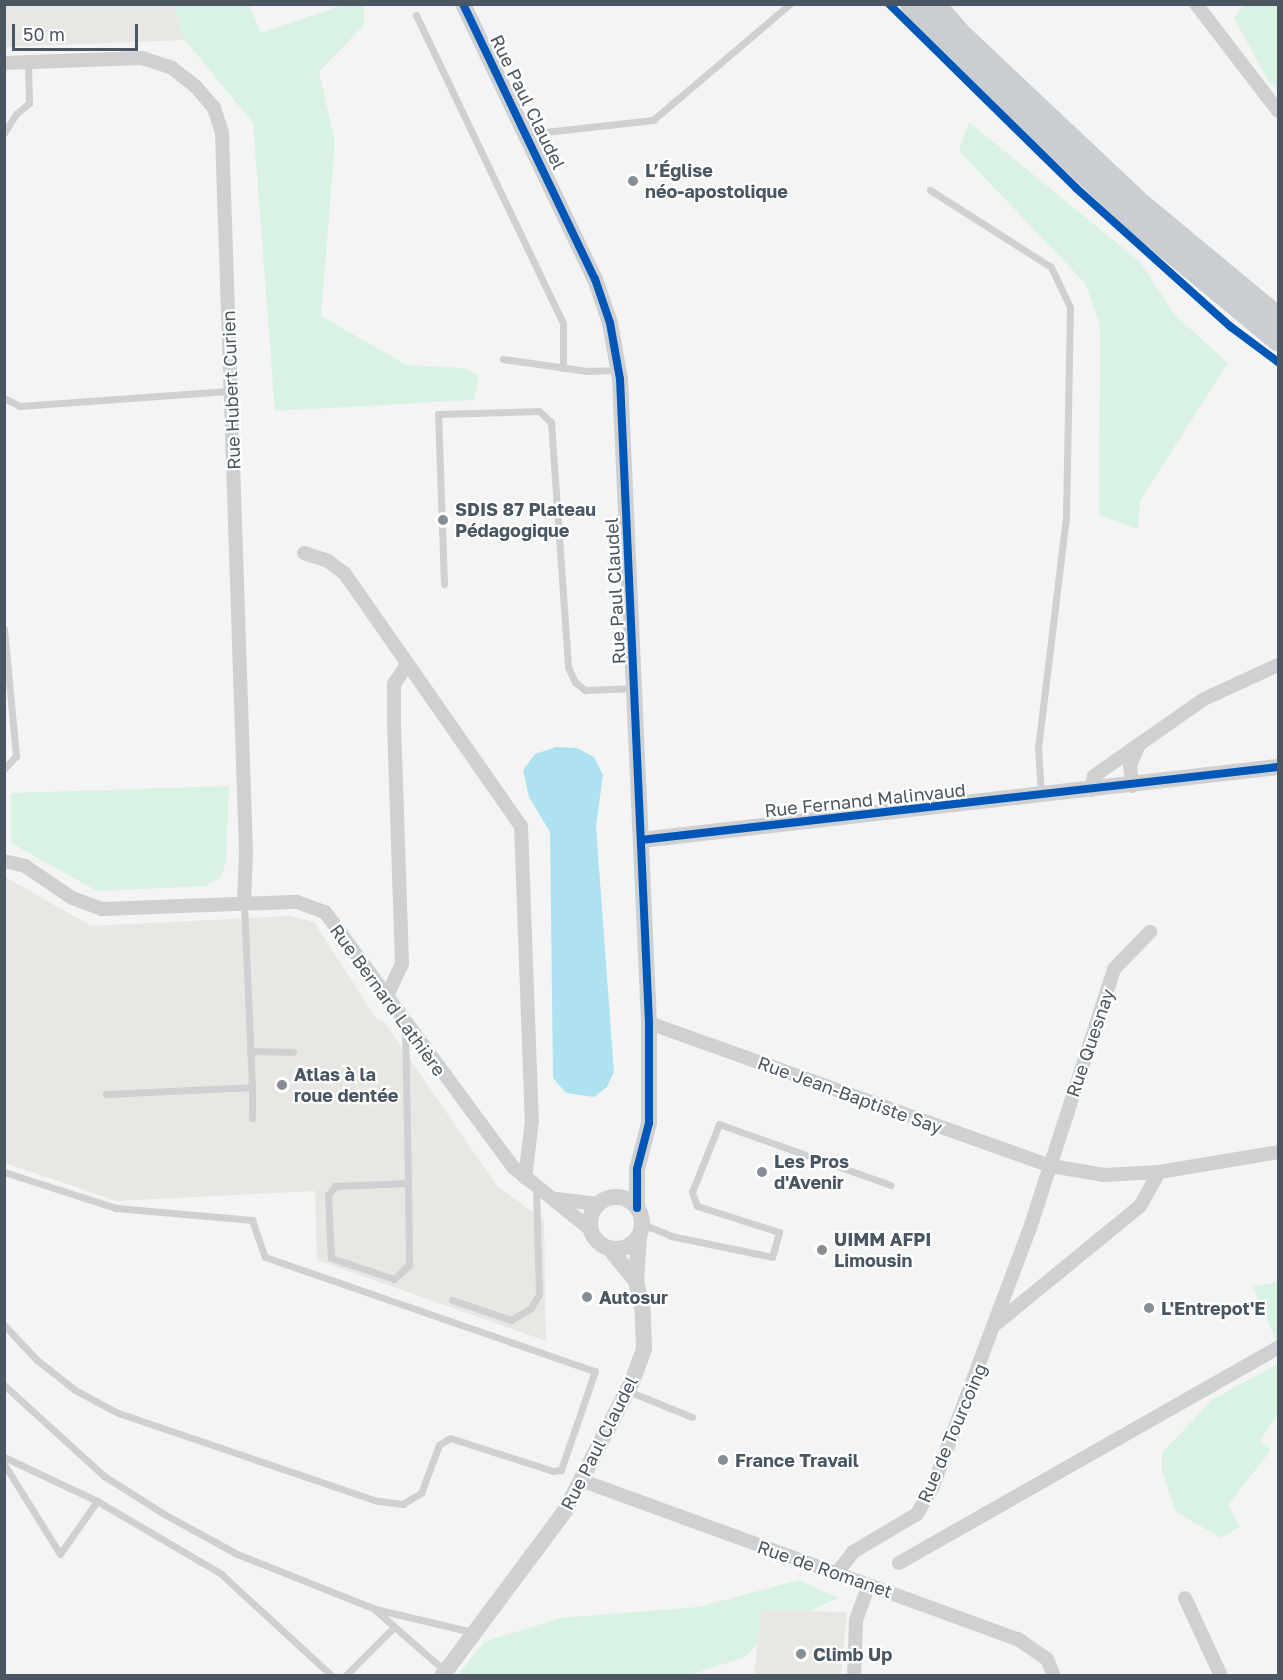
<!DOCTYPE html>
<html>
<head>
<meta charset="utf-8">
<style>
	body { margin:0 }
	#map { position:relative; width:1283px; height:1680px; overflow:hidden; background:#f4f4f4; font-family:"Golos Text",sans-serif }
	div>[style] { position:absolute }
	[style*='--x'] { left:calc(var(--x)*1px); top:calc(var(--y)*1px); width:calc(var(--w)*1px); rotate:calc(var(--a)*1deg) }
	.commercial>* { inset:0; background:#e8e7e3 }
	.green>* { inset:0; background:#d9f2e3 }
	.water>* { inset:0; background:#aee2f0 }
	.service>* { height:7px; margin:-3.5px; padding:0 3.5px; transform-origin:3.5px; border-radius:3.5px; background:#ced0d2 }
	.minor>* { height:14px; margin:-7px; padding:0 7px; transform-origin:7px; border-radius:7px; background:#ced0d2 }
	.tertiary>* { height:16px; margin:-8px; padding:0 8px; transform-origin:8px; border-radius:8px; background:#ced0d2 }
	.tertiary>.ring { margin:-8px; padding:0; box-sizing:content-box; background:none; border:16px solid #ced0d2; border-radius:50% }
	.primary>* { height:21px; margin:-10.5px; padding:0 10.5px; transform-origin:10.5px; border-radius:10.5px; background:#caced1 }
	.cycleway>* { height:8px; margin:-4px; padding:0 4px; transform-origin:4px; border-radius:4px; background:#0057b8 }
	.dots>* { width:16px; height:16px; translate:-50% -50%; box-sizing:border-box; border:3px solid #fff; border-radius:50% }
	span { translate:-50% -50%; white-space:nowrap; text-align:center; line-height:1.15; -webkit-text-stroke:4.5px #fff; paint-order:stroke }
	.street-label { font-size:18px; color:#4a5661 }
	.poi-label { font-size:18px; color:#4a5661; font-weight:700 }
	.left { translate:0 -50%; text-align:left }
	.frame { position:absolute; inset:0; border:6px solid #4a5661; pointer-events:none }
	.scale { position:absolute; left:12px; top:24px; width:126px; height:27px; box-sizing:border-box; border:3px solid #4a5661; border-top:0; padding-left:8px; font-size:18px; line-height:21px; white-space:nowrap; color:#4a5661; -webkit-text-stroke:4px #fff; paint-order:stroke }
</style>
</head>
<body>
<div id="map">
	<div class="commercial">
		<i style="clip-path:polygon(4px 5px,173px 5px,185px 40px,5px 47px)"></i>
		<i style="clip-path:polygon(5px 877px,91px 926px,289px 916px,314px 922px,376px 1018px,385px 1023px,497px 1186px,544px 1220px,546px 1341px,317px 1260px,315px 1191px,117px 1201px,5px 1163px)"></i>
		<i style="clip-path:polygon(761px 1610px,847px 1612px,841px 1675px,754px 1676px)"></i>
	</div>
	<div class="green">
		<i style="clip-path:polygon(1244px 4px,1278px 5px,1278px 90px,1268px 80px,1234px 18px)"></i>
		<i style="clip-path:polygon(173px 5px,249px 5px,261px 33px,343px 5px,364px 5px,364px 25px,319px 72px,335px 141px,321px 316px,407px 365px,464px 368px,479px 376px,474px 400px,275px 411px,253px 123px,185px 40px)"></i>
		<i style="clip-path:polygon(969px 122px,1140px 262px,1175px 315px,1228px 363px,1140px 501px,1138px 529px,1099px 515px,1100px 325px,1085px 283px,959px 151px)"></i>
		<i style="clip-path:polygon(229px 786px,226px 862px,221px 877px,206px 886px,97px 891px,11px 843px,11px 793px)"></i>
		<i style="clip-path:polygon(1278px 1281px,1278px 1345px,1253px 1287px)"></i>
		<i style="clip-path:polygon(1278px 1364px,1278px 1413px,1260px 1441px,1271px 1450px,1228px 1505px,1240px 1526px,1221px 1538px,1176px 1512px,1162px 1471px,1162px 1453px,1213px 1399px)"></i>
		<i style="clip-path:polygon(799px 1580px,838px 1598px,810px 1611px,761px 1610px,757px 1644px,745px 1657px,690px 1675px,458px 1675px,484px 1642px,560px 1618px,699px 1607px)"></i>
	</div>
	<div class="water">
		<i style="clip-path:polygon(556px 747px,577px 748px,594px 757px,603px 775px,596px 827px,614px 1072px,607px 1087px,594px 1097px,566px 1093px,553px 1078px,550px 832px,529px 797px,523px 770px,535px 754px)"></i>
	</div>
	<div class="service">
		<i style="--x:416;--y:15;--w:341;--a:64.5"></i>
		<i style="--x:563;--y:323;--w:45;--a:90"></i>
		<i style="--x:4;--y:133;--w:22;--a:-58"></i>
		<i style="--x:16;--y:114;--w:17;--a:-40"></i>
		<i style="--x:29;--y:103;--w:41;--a:-91.4"></i>
		<i style="--x:527;--y:134;--w:127;--a:-6.3"></i>
		<i style="--x:653;--y:120;--w:180;--a:-40.3"></i>
		<i style="--x:930;--y:190;--w:143;--a:32.5"></i>
		<i style="--x:1051;--y:267;--w:44;--a:64.6"></i>
		<i style="--x:1070;--y:307;--w:210;--a:91.1"></i>
		<i style="--x:1066;--y:517;--w:233;--a:96.9"></i>
		<i style="--x:1038;--y:748;--w:45;--a:86.2"></i>
		<i style="--x:503;--y:359;--w:85;--a:8.1"></i>
		<i style="--x:587;--y:371;--w:31;--a:-2"></i>
		<i style="--x:4;--y:398;--w:18;--a:27"></i>
		<i style="--x:20;--y:406;--w:212;--a:-4.1"></i>
		<i style="--x:444;--y:584;--w:170;--a:-92"></i>
		<i style="--x:438;--y:414;--w:101;--a:-1.7"></i>
		<i style="--x:539;--y:411;--w:16;--a:43"></i>
		<i style="--x:551;--y:422;--w:246;--a:86"></i>
		<i style="--x:568;--y:667;--w:17;--a:65"></i>
		<i style="--x:575;--y:682;--w:13;--a:39"></i>
		<i style="--x:585;--y:690;--w:49;--a:-2.3"></i>
		<i style="--x:4;--y:629;--w:128;--a:84.6"></i>
		<i style="--x:16;--y:756;--w:18;--a:133"></i>
		<i style="--x:405;--y:1023;--w:160;--a:88.9"></i>
		<i style="--x:408;--y:1183;--w:82;--a:89.3"></i>
		<i style="--x:409;--y:1265;--w:21;--a:137"></i>
		<i style="--x:394;--y:1279;--w:66;--a:-161.6"></i>
		<i style="--x:331;--y:1258;--w:63;--a:-92.7"></i>
		<i style="--x:328;--y:1195;--w:11;--a:-52"></i>
		<i style="--x:335;--y:1186;--w:73;--a:-2.4"></i>
		<i style="--x:250;--y:1051;--w:43;--a:1.3"></i>
		<i style="--x:252;--y:1087;--w:31;--a:90"></i>
		<i style="--x:106;--y:1094;--w:146;--a:-2.7"></i>
		<i style="--x:252;--y:1087;--w:183;--a:-92.5"></i>
		<i style="--x:4;--y:1172;--w:118;--a:17.8"></i>
		<i style="--x:116;--y:1208;--w:137;--a:5"></i>
		<i style="--x:252;--y:1220;--w:39;--a:71"></i>
		<i style="--x:265;--y:1257;--w:349;--a:19.1"></i>
		<i style="--x:595;--y:1371;--w:105;--a:109"></i>
		<i style="--x:561;--y:1470;--w:8;--a:173"></i>
		<i style="--x:553;--y:1471;--w:108;--a:-162.2"></i>
		<i style="--x:450;--y:1438;--w:13;--a:148"></i>
		<i style="--x:439;--y:1445;--w:51;--a:110.6"></i>
		<i style="--x:421;--y:1493;--w:21;--a:149"></i>
		<i style="--x:403;--y:1504;--w:26;--a:-173"></i>
		<i style="--x:377;--y:1501;--w:274;--a:-161.2"></i>
		<i style="--x:118;--y:1413;--w:49;--a:-151.9"></i>
		<i style="--x:75;--y:1390;--w:48;--a:-141.7"></i>
		<i style="--x:37;--y:1360;--w:48;--a:-133.3"></i>
		<i style="--x:642;--y:1224;--w:31;--a:22"></i>
		<i style="--x:671;--y:1236;--w:103;--a:11.7"></i>
		<i style="--x:772;--y:1257;--w:26;--a:-74"></i>
		<i style="--x:779;--y:1232;--w:86;--a:-162.4"></i>
		<i style="--x:697;--y:1206;--w:15;--a:-110"></i>
		<i style="--x:692;--y:1192;--w:73;--a:-68.3"></i>
		<i style="--x:719;--y:1124;--w:182;--a:19.6"></i>
		<i style="--x:452;--y:1300;--w:62;--a:18.7"></i>
		<i style="--x:511;--y:1320;--w:23;--a:-31"></i>
		<i style="--x:531;--y:1308;--w:16;--a:-60"></i>
		<i style="--x:539;--y:1294;--w:107;--a:-91.6"></i>
		<i style="--x:4;--y:1385;--w:135;--a:42.3"></i>
		<i style="--x:104;--y:1476;--w:71;--a:32.3"></i>
		<i style="--x:164;--y:1514;--w:83;--a:28.7"></i>
		<i style="--x:237;--y:1554;--w:146;--a:21.7"></i>
		<i style="--x:373;--y:1608;--w:96;--a:41.2"></i>
		<i style="--x:628;--y:1391;--w:69;--a:22.1"></i>
		<i style="--x:4;--y:1457;--w:103;--a:25.3"></i>
		<i style="--x:97;--y:1501;--w:143;--a:30.3"></i>
		<i style="--x:220;--y:1573;--w:152;--a:42.6"></i>
		<i style="--x:4;--y:1464;--w:106;--a:58.1"></i>
		<i style="--x:60;--y:1554;--w:65;--a:-55.1"></i>
		<i style="--x:375;--y:1609;--w:100;--a:13.3"></i>
		<i style="--x:345;--y:1676;--w:69;--a:-45"></i>
	</div>
	<div class="minor">
		<i style="--x:1196;--y:4;--w:135;--a:52.5"></i>
		<i style="--x:4;--y:63;--w:138;--a:-2.1"></i>
		<i style="--x:142;--y:58;--w:32;--a:18"></i>
		<i style="--x:172;--y:68;--w:31;--a:38"></i>
		<i style="--x:196;--y:87;--w:28;--a:49"></i>
		<i style="--x:214;--y:108;--w:26;--a:72"></i>
		<i style="--x:222;--y:133;--w:719;--a:88.09"></i>
		<i style="--x:246;--y:852;--w:50;--a:92.3"></i>
		<i style="--x:304;--y:553;--w:25;--a:18"></i>
		<i style="--x:328;--y:561;--w:21;--a:37"></i>
		<i style="--x:345;--y:574;--w:307;--a:55.1"></i>
		<i style="--x:521;--y:826;--w:294;--a:87.9"></i>
		<i style="--x:532;--y:1120;--w:58;--a:96.9"></i>
		<i style="--x:1132;--y:786;--w:21;--a:-95"></i>
		<i style="--x:1130;--y:765;--w:22;--a:-66"></i>
		<i style="--x:1092;--y:790;--w:14;--a:-82"></i>
		<i style="--x:1094;--y:776;--w:134;--a:-35"></i>
		<i style="--x:1204;--y:699;--w:81;--a:-24.7"></i>
		<i style="--x:4;--y:861;--w:22;--a:13"></i>
		<i style="--x:25;--y:866;--w:57;--a:34.2"></i>
		<i style="--x:72;--y:898;--w:32;--a:20"></i>
		<i style="--x:102;--y:909;--w:195;--a:-2.1"></i>
		<i style="--x:297;--y:902;--w:30;--a:20"></i>
		<i style="--x:325;--y:912;--w:317;--a:53.6"></i>
		<i style="--x:513;--y:1167;--w:100;--a:38.9"></i>
		<i style="--x:386;--y:998;--w:38;--a:-65"></i>
		<i style="--x:402;--y:964;--w:243;--a:-91.9"></i>
		<i style="--x:394;--y:721;--w:37;--a:-90"></i>
		<i style="--x:394;--y:684;--w:23;--a:-56"></i>
		<i style="--x:649;--y:1023;--w:427;--a:19.6"></i>
		<i style="--x:1051;--y:1166;--w:54;--a:9.6"></i>
		<i style="--x:1104;--y:1175;--w:55;--a:-3.1"></i>
		<i style="--x:1159;--y:1172;--w:39;--a:119"></i>
		<i style="--x:1140;--y:1206;--w:185;--a:140.7"></i>
		<i style="--x:1159;--y:1172;--w:121;--a:-9.5"></i>
		<i style="--x:557;--y:1199;--w:41;--a:7"></i>
		<i style="--x:583;--y:1481;--w:463;--a:20"></i>
		<i style="--x:1018;--y:1639;--w:35;--a:35"></i>
		<i style="--x:1047;--y:1659;--w:18;--a:68"></i>
		<i style="--x:899;--y:1563;--w:436;--a:-29.6"></i>
		<i style="--x:836;--y:1574;--w:28;--a:-52"></i>
		<i style="--x:853;--y:1552;--w:74;--a:-30.7"></i>
		<i style="--x:917;--y:1514;--w:32;--a:-60"></i>
		<i style="--x:933;--y:1486;--w:272;--a:-69.4"></i>
		<i style="--x:1029;--y:1231;--w:275;--a:-72"></i>
		<i style="--x:1114;--y:969;--w:52;--a:-45.8"></i>
		<i style="--x:1185;--y:1598;--w:86;--a:65.2"></i>
		<i style="--x:854;--y:1676;--w:56;--a:-88"></i>
		<i style="--x:856;--y:1620;--w:37;--a:-70"></i>
	</div>
	<div class="tertiary">
		<i style="--x:463;--y:4;--w:305;--a:64.4"></i>
		<i style="--x:595;--y:279;--w:46;--a:71.2"></i>
		<i style="--x:610;--y:323;--w:57;--a:79.9"></i>
		<i style="--x:620;--y:379;--w:645;--a:87.42"></i>
		<i style="--x:649;--y:1023;--w:100;--a:90"></i>
		<i style="--x:649;--y:1123;--w:48;--a:104.6"></i>
		<i style="--x:637;--y:1169;--w:39;--a:90"></i>
		<i style="--x:641;--y:840;--w:641;--a:-6.54"></i>
		<i class="ring" style="left:590px;top:1197px;width:36px;height:36px"></i>
		<i style="--x:609;--y:1248;--w:43;--a:50.7"></i>
		<i style="--x:442;--y:1676;--w:206;--a:-53.3"></i>
		<i style="--x:565;--y:1511;--w:145;--a:-62.6"></i>
		<i style="--x:632;--y:1382;--w:35;--a:-70"></i>
		<i style="--x:644;--y:1349;--w:37;--a:-92"></i>
		<i style="--x:643;--y:1312;--w:32;--a:-103"></i>
		<i style="--x:636;--y:1281;--w:45;--a:-86.2"></i>
	</div>
	<div class="primary">
		<i style="--x:910;--y:4;--w:57;--a:47.9"></i>
		<i style="--x:948;--y:46;--w:262;--a:43.3"></i>
		<i style="--x:1139;--y:226;--w:180;--a:39.6"></i>
		<i style="--x:935;--y:4;--w:38;--a:49"></i>
		<i style="--x:960;--y:33;--w:243;--a:43.3"></i>
		<i style="--x:1137;--y:200;--w:183;--a:39.7"></i>
	</div>
	<div class="cycleway">
		<i style="--x:463;--y:4;--w:305;--a:64.4"></i>
		<i style="--x:595;--y:279;--w:46;--a:71.2"></i>
		<i style="--x:610;--y:323;--w:57;--a:79.9"></i>
		<i style="--x:620;--y:379;--w:645;--a:87.42"></i>
		<i style="--x:649;--y:1023;--w:100;--a:90"></i>
		<i style="--x:649;--y:1123;--w:48;--a:104.6"></i>
		<i style="--x:637;--y:1169;--w:39;--a:90"></i>
		<i style="--x:889;--y:4;--w:262;--a:44.5"></i>
		<i style="--x:1076;--y:188;--w:208;--a:41.9"></i>
		<i style="--x:1231;--y:327;--w:59;--a:36.7"></i>
		<i style="--x:641;--y:840;--w:641;--a:-6.54"></i>
	</div>
	<div class="dots">
		<i style="left:633px;top:181px;background:#868d94"></i>
		<i style="left:443px;top:520px;background:#868d94"></i>
		<i style="left:282px;top:1085px;background:#868d94"></i>
		<i style="left:762px;top:1172px;background:#868d94"></i>
		<i style="left:822px;top:1250px;background:#868d94"></i>
		<i style="left:587px;top:1297px;background:#868d94"></i>
		<i style="left:1149px;top:1308px;background:#868d94"></i>
		<i style="left:723px;top:1460px;background:#868d94"></i>
		<i style="left:801px;top:1654px;background:#868d94"></i>
	</div>
	<div class="street-label">
		<span style="left:528px;top:102px;rotate:64deg">Rue Paul Claudel</span>
		<span style="left:231px;top:390px;rotate:-92deg">Rue Hubert Curien</span>
		<span style="left:615px;top:591px;rotate:-93deg">Rue Paul Claudel</span>
		<span style="left:865px;top:800px;rotate:-6deg">Rue Fernand Malinvaud</span>
		<span style="left:388px;top:1000px;rotate:54deg">Rue Bernard Lathière</span>
		<span style="left:1090px;top:1043px;rotate:-71deg">Rue Quesnay</span>
		<span style="left:850px;top:1095px;rotate:20deg">Rue Jean-Baptiste Say</span>
		<span style="left:952px;top:1433px;rotate:-67deg">Rue de Tourcoing</span>
		<span style="left:599px;top:1443px;rotate:-63deg">Rue Paul Claudel</span>
		<span style="left:825px;top:1569px;rotate:19deg">Rue de Romanet</span>
	</div>
	<div class="poi-label">
		<span class="left" style="left:645px;top:181px">L’Église<br>néo-apostolique</span>
		<span class="left" style="left:455px;top:520px">SDIS 87 Plateau<br>Pédagogique</span>
		<span class="left" style="left:294px;top:1085px">Atlas à la<br>roue dentée</span>
		<span class="left" style="left:774px;top:1172px">Les Pros<br>d'Avenir</span>
		<span class="left" style="left:834px;top:1250px">UIMM AFPI<br>Limousin</span>
		<span class="left" style="left:599px;top:1297px">Autosur</span>
		<span class="left" style="left:1161px;top:1308px">L'Entrepot'E</span>
		<span class="left" style="left:735px;top:1460px">France Travail</span>
		<span class="left" style="left:813px;top:1654px">Climb Up</span>
	</div>
	<div class="frame"></div>
	<div class="scale">50 m</div>
</div>
</body>
</html>
